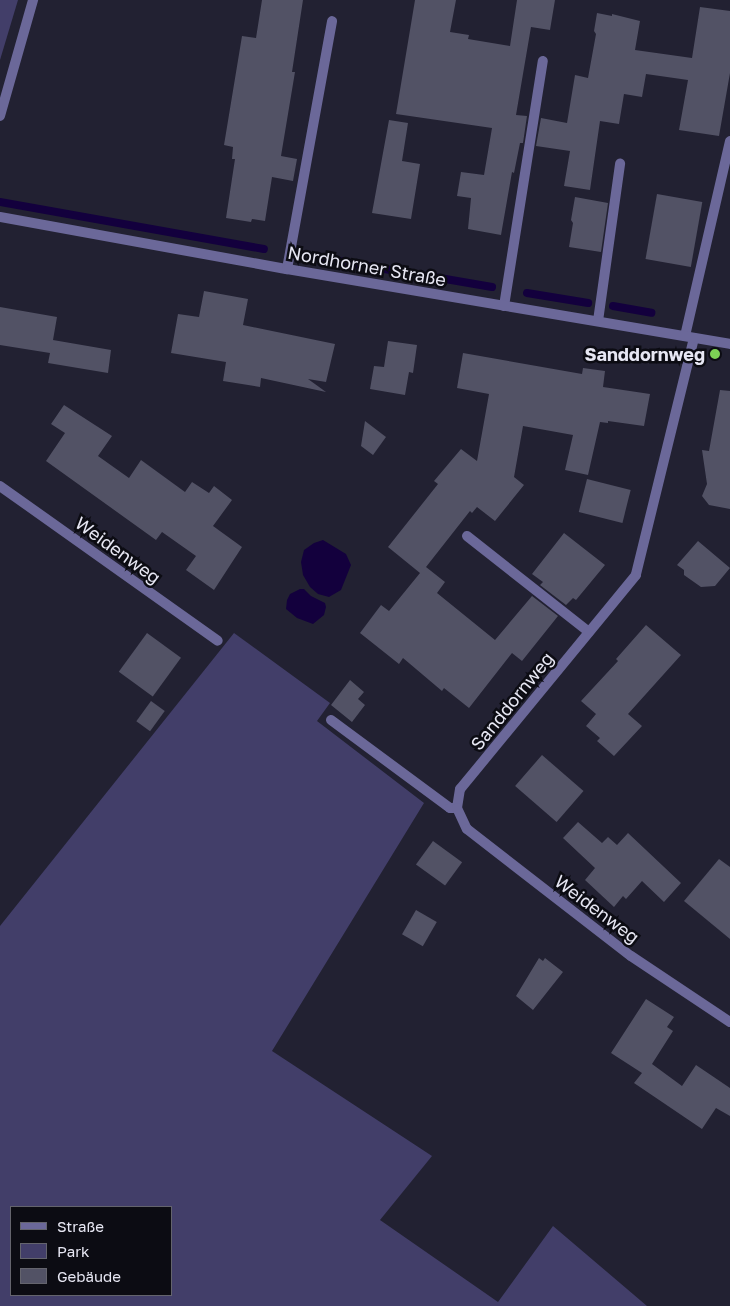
<!DOCTYPE html>
<html>
<head>
<meta charset="utf-8">
<style>
	body { margin:0 }
	#map { position:relative; width:730px; height:1306px; overflow:hidden; background:#222132; font-family:"Golos Text",sans-serif }
	div>[style] { position:absolute }
	[style*='--x'] { left:calc(var(--x)*1px); top:calc(var(--y)*1px); width:calc(var(--w)*1px); rotate:calc(var(--a)*1deg) }
	.green>* { inset:0; background:#423e69 }
	.water>* { inset:0; background:#13003d }
	.stream>* { height:8px; margin:-4px; padding:0 4px; transform-origin:4px; border-radius:4px; background:#13003d }
	.building>* { inset:0; background:#525265; transform-origin:0 0 }
	.service>* { height:10px; margin:-5px; padding:0 5px; transform-origin:5px; border-radius:5px; background:#6b6899 }
	.minor>* { height:10px; margin:-5px; padding:0 5px; transform-origin:5px; border-radius:5px; background:#6b6899 }
	.tertiary>* { height:10px; margin:-5px; padding:0 5px; transform-origin:5px; border-radius:5px; background:#6b6899 }
	.dots>* { width:14px; height:14px; translate:-50% -50%; box-sizing:border-box; border:2px solid #0c0c13; border-radius:50% }
	span { translate:-50% -50%; white-space:nowrap; text-align:center; line-height:1.15; -webkit-text-stroke:5px #0c0c13; paint-order:stroke }
	.street-label { font-size:18px; color:#e7e7f3 }
	.poi-label { font-size:18px; color:#e7e7f3; font-weight:700 }
	.right { translate:-100% -50%; text-align:right }
	.legend { position:absolute; left:10px; top:1206px; width:162px; height:90px; box-sizing:border-box; background:#0c0c13; border:1px solid #64646d; margin:0; padding:6px 9px; list-style:none; font-size:15px; color:#e7e7f3 }
	.legend li { display:flex; align-items:center; gap:10px; height:25px }
	.legend b { width:25px; border:1px solid #64646d }
</style>
</head>
<body>
<div id="map">
	<div class="green">
		<i style="clip-path:polygon(0 0,18px 0,0 60px)"></i>
		<i style="clip-path:polygon(evenodd,234px 633px,330px 703px,317px 721px,424px 803px,272px 1051px,432px 1156px,380px 1220px,498px 1302px,553px 1226px,647px 1306px,0 1306px,0 926px,234px 633px,11px 1207px,171px 1207px,171px 1295px,11px 1295px,11px 1207px)"></i>
	</div>
	<div class="water">
		<i style="clip-path:polygon(323px 540px,346px 554px,351px 565px,341px 590px,329px 597px,318px 594px,310px 587px,303px 575px,301px 562px,304px 550px,314px 543px)"></i>
		<i style="clip-path:polygon(300px 589px,304px 589px,311px 596px,325px 603px,326px 607px,324px 615px,313px 624px,297px 618px,286px 609px,287px 600px,290px 594px)"></i>
	</div>
	<div class="stream">
		<i style="--x:0;--y:202;--w:268;--a:10.1"></i>
		<i style="--x:311;--y:256;--w:92;--a:10"></i>
		<i style="--x:428;--y:276;--w:65;--a:9.8"></i>
		<i style="--x:527;--y:293;--w:62;--a:9.3"></i>
		<i style="--x:613;--y:306;--w:39;--a:10"></i>
	</div>
	<div class="building">
		<i style="clip-path:polygon(262px 0,303px 0,292px 72px,295px 72px,281px 156px,297px 159px,293px 181px,272px 177px,265px 221px,252px 219px,251px 222px,226px 218px,235px 159px,232px 159px,233px 147px,224px 145px,242px 36px,256px 38px)"></i>
		<i style="clip-path:polygon(415px 0,456px 0,450px 32px,469px 35px,468px 39px,510px 46px,517px 0,555px 0,550px 30px,531px 27px,516px 115px,527px 116px,523px 143px,520px 143px,514px 173px,512px 172px,501px 235px,468px 229px,471px 198px,457px 196px,461px 172px,484px 175px,492px 128px,396px 114px)"></i>
		<i style="clip-path:polygon(700px 7px,730px 11px,730px 73px,719px 136px,679px 130px,688px 80px,646px 74px,642px 97px,624px 94px,619px 124px,600px 121px,590px 190px,564px 186px,570px 151px,536px 146px,541px 118px,567px 123px,575px 75px,588px 78px,596px 34px,594px 31px,597px 13px,612px 16px,612px 14px,640px 21px,635px 50px,692px 58px)"></i>
		<i style="clip-path:polygon(389px 120px,408px 123px,402px 161px,420px 164px,411px 219px,372px 213px)"></i>
		<i style="left:657px;top:194px;width:46px;height:66px;rotate:10deg"></i>
		<i style="clip-path:polygon(575px 197px,608px 203px,601px 252px,569px 247px,573px 223px,571px 220px)"></i>
		<i style="clip-path:polygon(204px 291px,248px 299px,243px 325px,335px 344px,326px 382px,308px 379px,326px 392px,261px 378px,260px 387px,223px 381px,226px 362px,171px 353px,178px 314px,199px 317px)"></i>
		<i style="clip-path:polygon(0 307px,57px 317px,53px 340px,111px 350px,108px 373px,48px 363px,50px 353px,0 345px)"></i>
		<i style="clip-path:polygon(388px 341px,417px 345px,413px 373px,409px 372px,405px 395px,370px 389px,374px 366px,384px 367px)"></i>
		<i style="clip-path:polygon(463px 353px,582px 374px,583px 368px,605px 371px,603px 387px,650px 394px,644px 426px,608px 421px,608px 423px,600px 422px,588px 475px,565px 470px,573px 435px,523px 426px,514px 477px,524px 485px,495px 521px,477px 507px,472px 513px,470px 511px,426px 567px,445px 582px,437px 593px,495px 640px,532px 596px,558px 616px,522px 661px,512px 653px,469px 708px,444px 688px,442px 691px,403px 658px,399px 664px,360px 633px,381px 605px,389px 611px,420px 573px,388px 547px,438px 484px,434px 481px,461px 449px,477px 461px,489px 394px,457px 388px)"></i>
		<i style="clip-path:polygon(720px 390px,730px 391px,730px 509px,709px 505px,702px 496px,707px 484px,702px 450px,709px 451px)"></i>
		<i style="clip-path:polygon(64px 405px,112px 436px,98px 456px,129px 478px,141px 460px,185px 492px,192px 482px,209px 493px,214px 486px,232px 500px,213px 526px,242px 547px,214px 590px,186px 570px,196px 556px,162px 532px,156px 540px,46px 461px,65px 433px,51px 424px)"></i>
		<i style="clip-path:polygon(365px 421px,386px 437px,373px 455px,361px 446px)"></i>
		<i style="left:587px;top:479px;width:45px;height:34px;rotate:14deg"></i>
		<i style="clip-path:polygon(564px 533px,605px 565px,576px 600px,573px 598px,566px 605px,540px 585px,543px 582px,532px 574px)"></i>
		<i style="clip-path:polygon(698px 541px,730px 568px,715px 586px,701px 587px,684px 575px,684px 570px,677px 565px)"></i>
		<i style="clip-path:polygon(646px 625px,681px 655px,628px 714px,642px 726px,614px 756px,597px 741px,600px 738px,586px 726px,596px 714px,581px 701px,618px 661px,616px 659px)"></i>
		<i style="left:147px;top:633px;width:42px;height:48px;rotate:36deg"></i>
		<i style="clip-path:polygon(350px 680px,364px 692px,358px 699px,365px 705px,352px 722px,331px 705px)"></i>
		<i style="left:151px;top:701px;width:17px;height:25px;rotate:36deg"></i>
		<i style="left:542px;top:755px;width:55px;height:41px;rotate:41deg"></i>
		<i style="clip-path:polygon(578px 822px,602px 843px,608px 837px,617px 845px,628px 833px,681px 883px,664px 902px,642px 881px,626px 899px,623px 896px,614px 907px,585px 880px,595px 868px,563px 838px)"></i>
		<i style="left:433px;top:841px;width:36px;height:29px;rotate:36deg"></i>
		<i style="clip-path:polygon(719px 859px,730px 867px,730px 939px,684px 901px)"></i>
		<i style="left:416px;top:910px;width:24px;height:28px;rotate:30deg"></i>
		<i style="clip-path:polygon(539px 958px,543px 961px,545px 958px,563px 972px,533px 1010px,516px 996px)"></i>
		<i style="clip-path:polygon(646px 999px,674px 1017px,667px 1027px,673px 1031px,652px 1064px,682px 1086px,696px 1065px,730px 1088px,730px 1116px,716px 1108px,702px 1129px,634px 1083px,642px 1073px,611px 1053px)"></i>
	</div>
	<div class="service">
		<i style="--x:287;--y:269;--w:252;--a:-79.7"></i>
		<i style="--x:504;--y:306;--w:248;--a:-81"></i>
		<i style="--x:598;--y:321;--w:159;--a:-82"></i>
		<i style="--x:685;--y:336;--w:200;--a:-77"></i>
		<i style="--x:467;--y:536;--w:155;--a:38.2"></i>
		<i style="--x:331;--y:720;--w:148;--a:36.5"></i>
		<i style="--x:450;--y:808;--w:7;--a:0"></i>
	</div>
	<div class="minor">
		<i style="--x:0;--y:116;--w:121;--a:-74.1"></i>
		<i style="--x:694;--y:338;--w:244;--a:103.8"></i>
		<i style="--x:636;--y:575;--w:277;--a:129.4"></i>
		<i style="--x:460;--y:789;--w:19;--a:99"></i>
		<i style="--x:457;--y:808;--w:23;--a:65"></i>
		<i style="--x:467;--y:829;--w:207;--a:37.8"></i>
		<i style="--x:631;--y:956;--w:119;--a:33.7"></i>
		<i style="--x:0;--y:486;--w:267;--a:35.4"></i>
	</div>
	<div class="tertiary">
		<i style="--x:0;--y:217;--w:292;--a:10.3"></i>
		<i style="--x:287;--y:269;--w:449;--a:9.6"></i>
	</div>
	<div class="dots">
		<i style="left:715px;top:354px;background:#7cd155"></i>
	</div>
	<div class="street-label">
		<span style="left:367px;top:266px;rotate:10deg">Nordhorner Straße</span>
		<span style="left:118px;top:550px;rotate:36deg">Weidenweg</span>
		<span style="left:512px;top:701px;rotate:-51deg">Sanddornweg</span>
		<span style="left:597px;top:909px;rotate:37deg">Weidenweg</span>
	</div>
	<div class="poi-label">
		<span class="right" style="left:705px;top:354px">Sanddornweg</span>
	</div>
	<ul class="legend">
	<li><b style="height:6px;background:#6b6899"></b>Straße</li>
	<li><b style="height:14px;background:#423e69"></b>Park</li>
	<li><b style="height:14px;background:#525265"></b>Gebäude</li>
	</ul>
</div>
</body>
</html>
